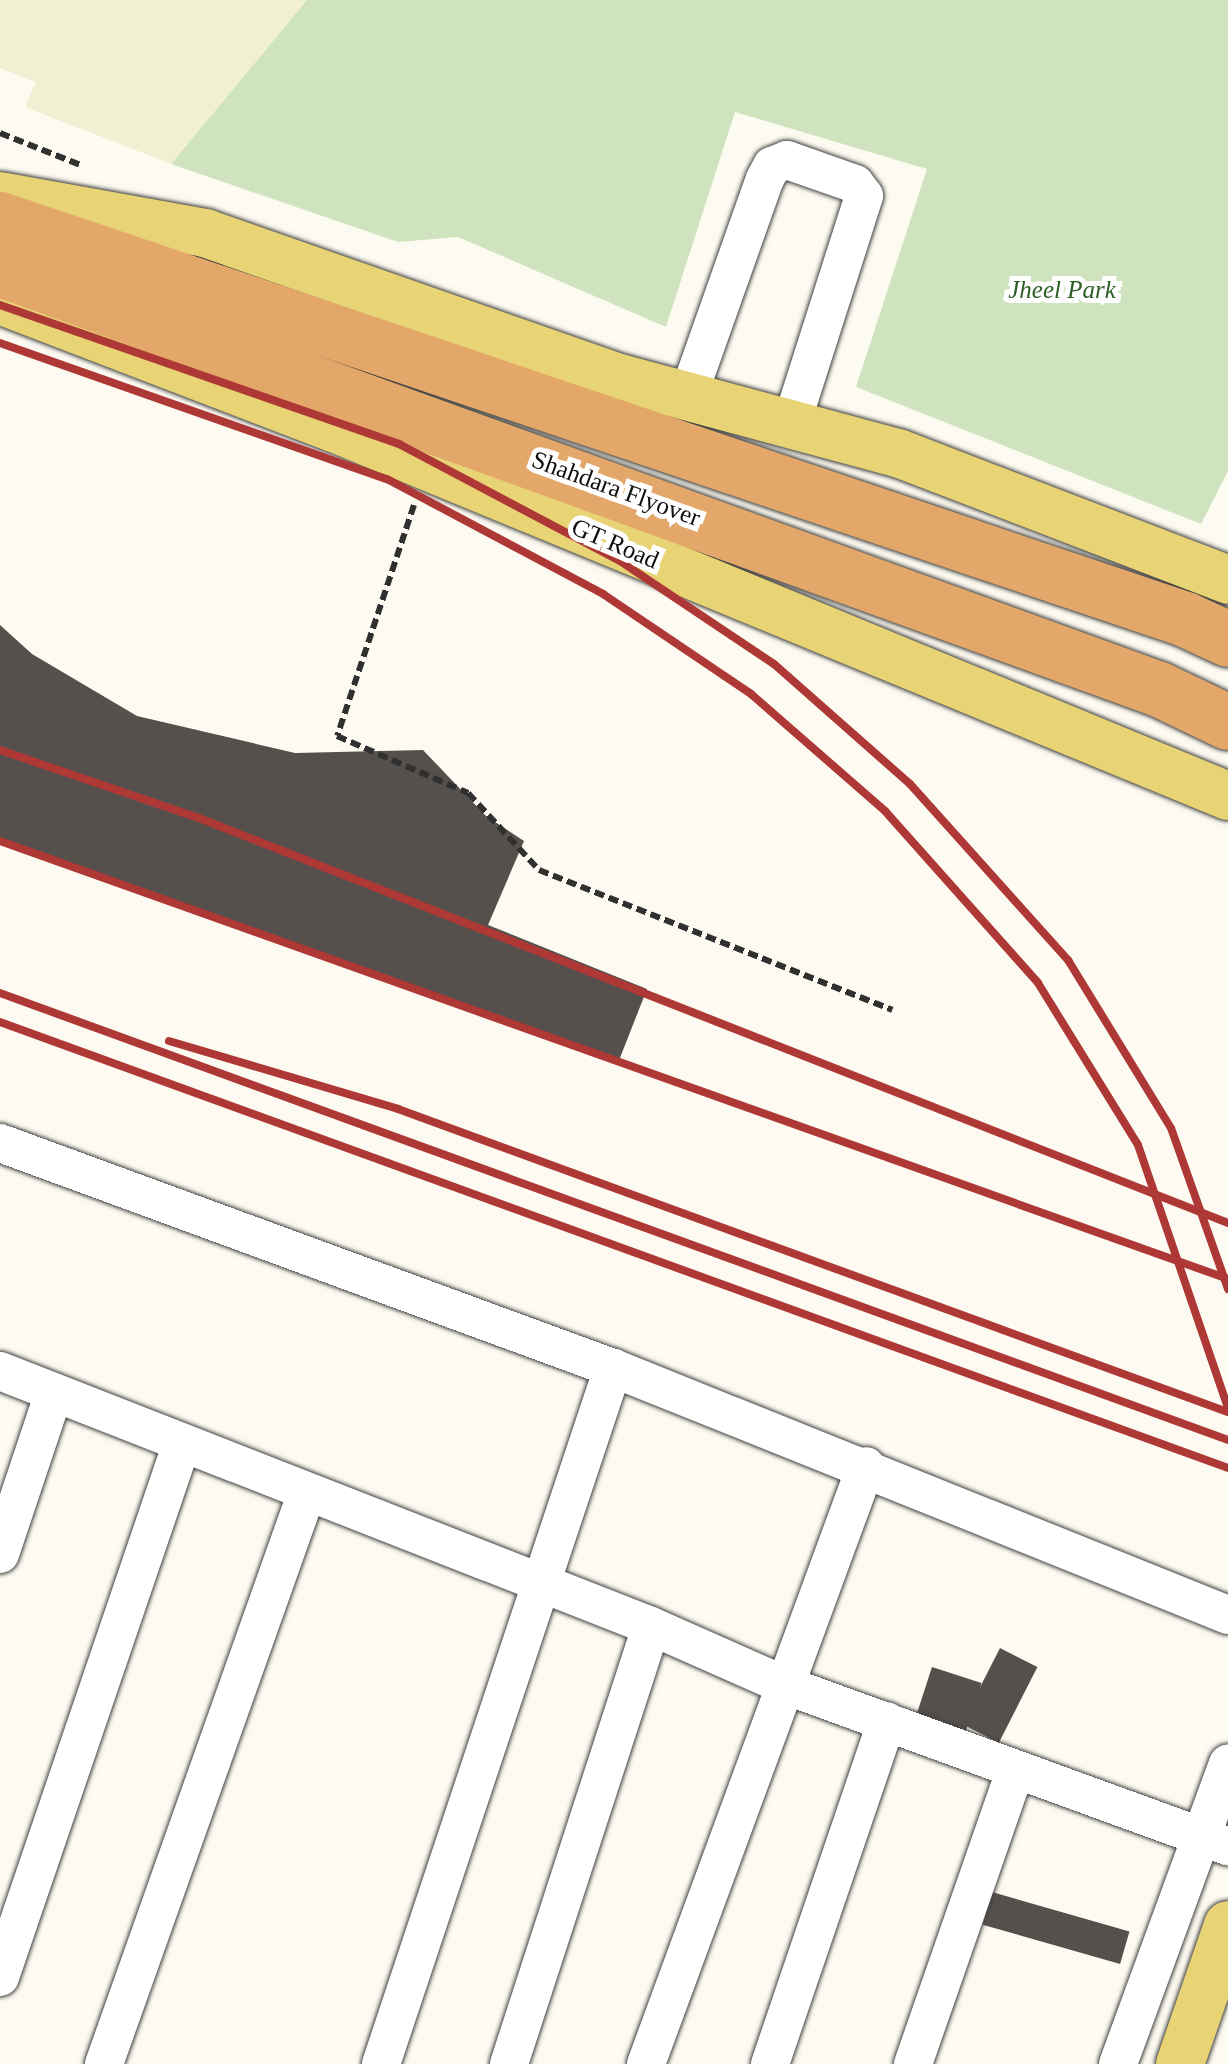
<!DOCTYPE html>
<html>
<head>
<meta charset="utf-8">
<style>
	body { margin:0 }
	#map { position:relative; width:1228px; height:2064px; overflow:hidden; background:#fdfbf1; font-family:"Times New Roman",serif }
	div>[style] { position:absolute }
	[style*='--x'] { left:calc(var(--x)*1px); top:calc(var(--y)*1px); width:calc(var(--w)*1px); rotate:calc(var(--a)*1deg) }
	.farmland>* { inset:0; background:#f1f0d3 }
	.green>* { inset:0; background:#cfe4be }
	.building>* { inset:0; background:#55504c; transform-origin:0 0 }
	.path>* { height:6px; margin-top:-3px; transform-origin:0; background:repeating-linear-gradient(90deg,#303030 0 10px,transparent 0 15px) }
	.roads { filter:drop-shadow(0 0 2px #414141) drop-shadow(0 0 2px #414141) }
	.minor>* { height:38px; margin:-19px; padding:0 19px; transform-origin:19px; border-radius:19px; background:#fff }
	.major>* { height:48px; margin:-24px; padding:0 24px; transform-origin:24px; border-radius:24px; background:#e8d375 }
	.highway>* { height:55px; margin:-27.5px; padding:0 27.5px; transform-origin:27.5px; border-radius:27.5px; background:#e3a869 }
	.rail>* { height:8px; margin:-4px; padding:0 4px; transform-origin:4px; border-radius:4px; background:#ae3836 }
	span { translate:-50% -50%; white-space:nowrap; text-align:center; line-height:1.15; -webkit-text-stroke:10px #fff; paint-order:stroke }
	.park-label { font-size:25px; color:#2e5e26; font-style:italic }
	.street-label { font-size:25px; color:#0e0e0e }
</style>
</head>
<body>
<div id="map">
	<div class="farmland">
		<i style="clip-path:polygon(0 0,307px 0,171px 164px,25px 107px,36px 82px,0 68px)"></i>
	</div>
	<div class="green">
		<i style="clip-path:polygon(307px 0,1228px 0,1228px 471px,1201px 524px,856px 387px,927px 169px,735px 112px,666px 327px,458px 237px,398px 242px,171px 164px)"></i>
	</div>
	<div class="building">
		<i style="clip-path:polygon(0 625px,32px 654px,137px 716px,295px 753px,423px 750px,486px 816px,524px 841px,488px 925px,647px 989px,618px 1063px,0 842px)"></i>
		<i style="left:1000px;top:1648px;width:42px;height:85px;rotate:27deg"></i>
		<i style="left:932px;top:1667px;width:52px;height:52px;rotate:18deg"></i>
		<i style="left:992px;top:1892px;width:143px;height:34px;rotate:16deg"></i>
	</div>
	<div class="path">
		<i style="--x:0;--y:133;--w:89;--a:21.7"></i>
		<i style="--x:414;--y:505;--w:243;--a:108.4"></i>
		<i style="--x:337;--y:736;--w:143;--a:23.5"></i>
		<i style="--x:468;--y:793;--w:105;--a:47.3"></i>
		<i style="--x:539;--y:870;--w:380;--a:21.6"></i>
	</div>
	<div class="roads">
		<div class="minor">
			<i style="--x:688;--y:396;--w:230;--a:-70.5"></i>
			<i style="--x:765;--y:179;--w:15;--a:-62"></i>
			<i style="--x:772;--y:166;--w:16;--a:-22"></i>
			<i style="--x:787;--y:160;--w:72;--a:19.4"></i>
			<i style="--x:855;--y:184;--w:15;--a:53"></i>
			<i style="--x:864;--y:196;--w:240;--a:107.7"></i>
			<i style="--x:0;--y:1143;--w:653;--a:20.16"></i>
			<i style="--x:613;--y:1368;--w:663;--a:21.88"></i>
			<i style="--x:0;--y:1371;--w:699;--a:21.39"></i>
			<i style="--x:651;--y:1626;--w:143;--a:23.9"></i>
			<i style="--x:782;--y:1684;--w:475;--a:20"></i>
			<i style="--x:0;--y:1554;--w:170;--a:-71.5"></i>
			<i style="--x:0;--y:1977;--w:564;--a:-71.18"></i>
			<i style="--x:104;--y:2064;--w:607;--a:-70.46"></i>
			<i style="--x:381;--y:2064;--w:734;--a:-71.57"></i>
			<i style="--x:509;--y:2064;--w:460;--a:-72"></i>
			<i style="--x:646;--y:2064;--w:637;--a:-69.8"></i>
			<i style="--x:770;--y:2064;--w:362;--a:-71.2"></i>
			<i style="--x:913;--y:2064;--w:310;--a:-70.8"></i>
			<i style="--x:1118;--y:2064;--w:320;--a:-69.9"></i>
		</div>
		<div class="major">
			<i style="--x:0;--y:196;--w:208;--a:10.2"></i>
			<i style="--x:205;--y:233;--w:443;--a:19.3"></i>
			<i style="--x:623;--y:379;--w:285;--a:15.1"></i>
			<i style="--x:898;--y:453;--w:354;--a:21"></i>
			<i style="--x:0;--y:300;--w:358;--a:21"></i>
			<i style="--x:334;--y:428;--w:967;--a:22.37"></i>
			<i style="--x:1180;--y:2064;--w:147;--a:-70.9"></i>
		</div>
		<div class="highway">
			<i style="--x:0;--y:219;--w:1251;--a:18.65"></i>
			<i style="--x:1185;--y:619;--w:47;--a:24.9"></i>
			<i style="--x:0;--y:269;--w:1233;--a:19.92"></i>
			<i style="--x:1159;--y:689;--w:76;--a:25.6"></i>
		</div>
	</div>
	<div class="rail">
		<i style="--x:0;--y:305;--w:423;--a:19.2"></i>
		<i style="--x:399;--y:444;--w:250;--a:27.9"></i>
		<i style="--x:620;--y:561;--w:185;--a:33.8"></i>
		<i style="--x:774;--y:664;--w:181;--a:41.4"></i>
		<i style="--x:910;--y:784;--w:237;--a:48.1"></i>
		<i style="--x:1068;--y:960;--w:197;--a:58.5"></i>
		<i style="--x:1171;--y:1128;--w:171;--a:70.5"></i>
		<i style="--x:0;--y:343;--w:410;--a:19.4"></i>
		<i style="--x:387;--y:479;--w:245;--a:28"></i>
		<i style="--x:603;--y:594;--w:179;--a:34"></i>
		<i style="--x:751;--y:694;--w:178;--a:41.1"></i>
		<i style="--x:885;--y:811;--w:230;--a:48.3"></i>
		<i style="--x:1038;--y:983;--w:190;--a:58.3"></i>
		<i style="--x:1138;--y:1145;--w:278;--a:71.1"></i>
		<i style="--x:0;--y:750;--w:210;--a:18.9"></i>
		<i style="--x:199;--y:818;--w:1106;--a:21.48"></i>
		<i style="--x:0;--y:841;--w:1304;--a:19.63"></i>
		<i style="--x:0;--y:993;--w:1307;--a:20"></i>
		<i style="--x:0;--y:1022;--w:1306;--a:19.96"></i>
		<i style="--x:169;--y:1041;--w:239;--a:16.5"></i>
		<i style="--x:398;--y:1109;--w:884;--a:20.06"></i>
	</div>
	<div class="park-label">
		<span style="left:1062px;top:290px">Jheel Park</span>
	</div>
	<div class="street-label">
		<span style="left:616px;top:489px;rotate:20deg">Shahdara Flyover</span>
		<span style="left:615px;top:544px;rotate:23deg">GT Road</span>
	</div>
</div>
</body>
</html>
